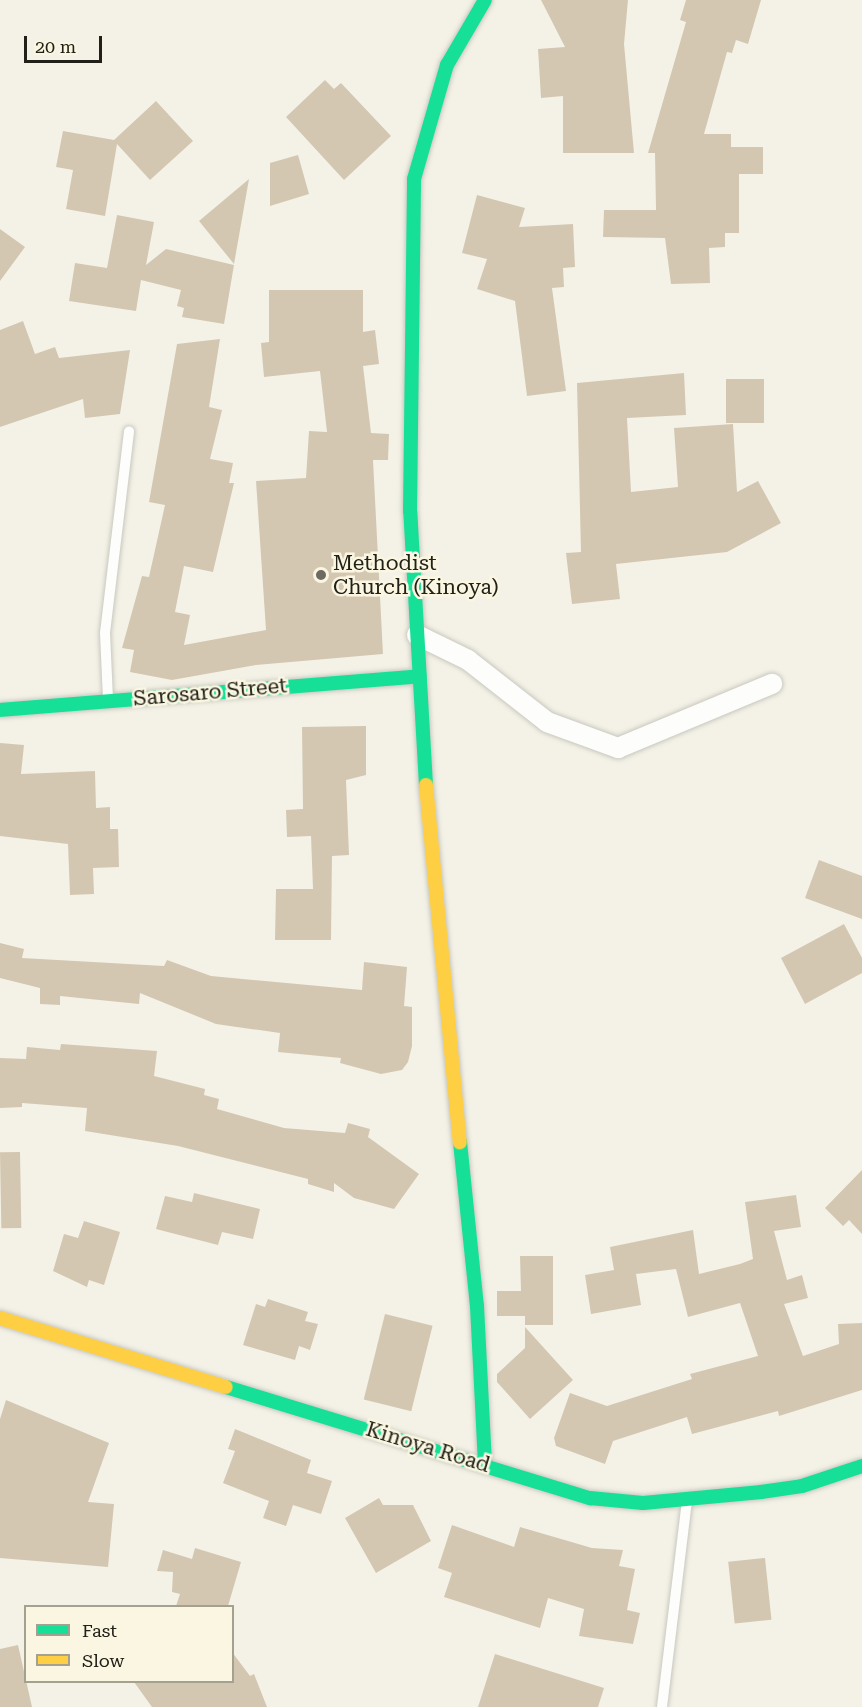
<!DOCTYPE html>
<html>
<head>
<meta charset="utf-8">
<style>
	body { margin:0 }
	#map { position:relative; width:862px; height:1707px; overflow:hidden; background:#f4f2e7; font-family:"Roboto Serif",serif }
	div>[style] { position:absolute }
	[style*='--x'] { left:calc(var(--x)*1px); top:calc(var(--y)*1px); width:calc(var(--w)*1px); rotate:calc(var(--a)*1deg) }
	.building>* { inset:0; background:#d3c7b1; transform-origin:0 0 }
	.roads { filter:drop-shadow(0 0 2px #c9c8bf) drop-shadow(0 0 2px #c9c8bf) }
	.lane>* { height:10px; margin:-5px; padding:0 5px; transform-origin:5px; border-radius:5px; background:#fdfdfb }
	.street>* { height:20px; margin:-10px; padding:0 10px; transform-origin:10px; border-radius:10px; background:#fdfdfb }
	.fast>* { height:14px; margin:-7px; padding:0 7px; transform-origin:7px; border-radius:7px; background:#16e098 }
	.slow>* { height:14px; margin:-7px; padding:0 7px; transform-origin:7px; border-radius:7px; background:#ffcf43 }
	.dots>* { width:16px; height:16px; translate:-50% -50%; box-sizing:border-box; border:3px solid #faf6e1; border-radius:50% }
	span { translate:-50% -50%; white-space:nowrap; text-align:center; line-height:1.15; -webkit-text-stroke:5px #faf6e1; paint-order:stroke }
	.poi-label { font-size:21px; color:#222119 }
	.left { translate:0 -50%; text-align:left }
	.street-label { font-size:21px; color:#222119 }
	.legend { position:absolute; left:24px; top:1605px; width:210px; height:78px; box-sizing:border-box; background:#faf6e1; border:2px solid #a4a191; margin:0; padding:8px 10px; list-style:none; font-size:18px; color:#222119 }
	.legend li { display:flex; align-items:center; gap:12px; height:30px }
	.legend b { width:30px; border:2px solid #a4a191 }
	.scale { position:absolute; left:24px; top:36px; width:78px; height:27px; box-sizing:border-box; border:3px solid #222119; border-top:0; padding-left:8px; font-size:18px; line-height:21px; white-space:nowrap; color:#222119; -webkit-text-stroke:4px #faf6e1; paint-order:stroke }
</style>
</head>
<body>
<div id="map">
	<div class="building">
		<i style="clip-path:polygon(541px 0,628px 0,624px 44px,634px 153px,563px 153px,563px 96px,541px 98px,538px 49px,565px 47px)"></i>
		<i style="clip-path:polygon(686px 0,761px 0,748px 44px,736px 40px,732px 53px,727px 52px,704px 134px,731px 134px,731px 147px,763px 147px,763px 174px,739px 174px,739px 233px,725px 233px,725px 247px,709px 248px,710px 283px,671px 284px,665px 238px,603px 237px,604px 210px,656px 210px,655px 153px,648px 153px,686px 22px,680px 20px)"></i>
		<i style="clip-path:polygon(325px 80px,334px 89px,341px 83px,391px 136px,344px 180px,286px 117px)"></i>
		<i style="clip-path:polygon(156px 101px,193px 141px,150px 180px,117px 144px,105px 216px,66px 209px,73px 170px,56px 167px,63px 131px,114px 140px)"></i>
		<i style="clip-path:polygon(298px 155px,309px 194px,270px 206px,270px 163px)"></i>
		<i style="clip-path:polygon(249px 179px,234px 264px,199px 221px)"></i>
		<i style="clip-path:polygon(477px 195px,525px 208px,519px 227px,573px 224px,575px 267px,563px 268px,564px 287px,552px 288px,566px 391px,527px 396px,515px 301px,477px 289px,487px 259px,462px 253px)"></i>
		<i style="clip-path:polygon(117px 215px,154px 222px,146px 265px,166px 249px,234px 265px,224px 324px,182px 317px,184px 308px,177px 306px,181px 290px,141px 280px,136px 311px,69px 301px,75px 263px,107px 268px)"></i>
		<i style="clip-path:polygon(0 229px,25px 247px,0 281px)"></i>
		<i style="clip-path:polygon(269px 290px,363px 290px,363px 332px,375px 330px,379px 364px,363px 366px,371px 433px,389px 434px,388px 460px,373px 460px,383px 654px,256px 665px,172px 680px,130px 672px,134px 650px,122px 648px,142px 576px,149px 577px,165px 505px,149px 502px,177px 344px,220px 339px,209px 407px,222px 410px,210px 459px,233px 463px,229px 483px,234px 483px,213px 572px,184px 566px,175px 612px,190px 615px,184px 645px,266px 630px,256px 481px,306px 478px,309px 431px,327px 432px,320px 371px,264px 377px,261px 343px,269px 342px)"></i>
		<i style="clip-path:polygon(23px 321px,35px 354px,55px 347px,59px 358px,130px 350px,120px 414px,85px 418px,83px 399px,0 427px,0 330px)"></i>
		<i style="clip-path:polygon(684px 373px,686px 415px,627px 418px,631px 492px,678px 487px,674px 428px,733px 424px,737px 492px,758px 481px,781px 523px,727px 552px,616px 564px,620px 599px,572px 604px,566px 553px,581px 552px,577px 383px)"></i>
		<i style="left:764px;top:379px;width:44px;height:38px;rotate:90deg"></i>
		<i style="clip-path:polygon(366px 726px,366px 775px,346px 780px,349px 855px,332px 856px,331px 940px,275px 940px,276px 889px,313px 889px,311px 836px,287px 837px,286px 810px,303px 809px,302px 727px)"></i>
		<i style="clip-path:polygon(0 743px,24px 745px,21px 774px,95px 771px,96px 808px,110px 807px,110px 829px,118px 829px,119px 867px,93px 868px,94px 894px,70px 895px,68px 844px,0 836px)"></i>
		<i style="clip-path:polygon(819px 860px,862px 876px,862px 919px,805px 898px)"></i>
		<i style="clip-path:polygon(844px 924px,862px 958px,862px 973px,805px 1004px,781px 958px)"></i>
		<i style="clip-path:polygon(0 943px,24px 949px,22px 958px,164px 966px,167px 960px,211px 976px,362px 990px,364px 962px,407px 967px,404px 1006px,412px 1007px,412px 1046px,408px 1062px,402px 1070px,381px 1074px,340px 1063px,341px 1058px,278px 1052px,280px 1033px,216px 1024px,140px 993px,139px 1004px,60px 996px,60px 1005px,40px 1004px,40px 988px,0 978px)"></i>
		<i style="clip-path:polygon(61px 1044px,157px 1051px,154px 1076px,205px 1089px,204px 1095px,219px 1099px,217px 1109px,284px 1128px,345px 1133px,348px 1123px,370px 1129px,368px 1137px,419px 1174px,394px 1209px,354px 1198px,334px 1183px,334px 1192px,308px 1184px,308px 1179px,178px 1146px,85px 1131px,87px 1108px,22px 1103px,22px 1107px,0 1108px,0 1058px,26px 1059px,27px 1047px,60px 1050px)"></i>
		<i style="left:20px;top:1152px;width:76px;height:20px;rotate:89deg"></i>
		<i style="clip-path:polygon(862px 1170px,862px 1234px,849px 1220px,843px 1226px,825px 1208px)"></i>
		<i style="clip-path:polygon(194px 1193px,260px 1209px,253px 1239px,222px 1232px,218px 1245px,156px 1229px,165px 1196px,192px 1202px)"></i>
		<i style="clip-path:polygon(796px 1195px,801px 1227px,774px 1231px,787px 1280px,802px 1275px,808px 1298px,784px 1304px,803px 1356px,839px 1344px,838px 1324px,862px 1323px,862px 1390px,779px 1416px,778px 1411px,692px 1434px,687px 1417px,613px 1441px,605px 1464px,556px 1446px,554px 1438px,570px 1393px,607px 1406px,692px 1379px,690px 1374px,758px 1356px,740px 1303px,688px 1317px,676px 1269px,636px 1274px,641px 1305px,591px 1314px,585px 1275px,614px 1270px,610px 1247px,693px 1230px,699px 1274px,740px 1264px,753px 1259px,745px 1202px)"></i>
		<i style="clip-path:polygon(84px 1221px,120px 1232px,104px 1285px,89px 1280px,87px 1287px,53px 1271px,64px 1234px,78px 1238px)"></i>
		<i style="clip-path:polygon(520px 1256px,553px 1256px,553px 1325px,525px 1325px,525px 1316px,497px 1316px,497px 1291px,521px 1291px)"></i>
		<i style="clip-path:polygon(268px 1299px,308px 1312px,305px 1321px,318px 1324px,310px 1350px,299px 1346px,295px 1360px,243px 1345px,256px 1304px,265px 1307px)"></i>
		<i style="left:385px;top:1314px;width:49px;height:88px;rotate:14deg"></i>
		<i style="clip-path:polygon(525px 1327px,573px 1380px,530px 1419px,497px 1382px,497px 1374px,525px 1348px)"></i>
		<i style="clip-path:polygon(6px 1400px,109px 1443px,88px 1502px,114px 1504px,108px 1567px,0 1558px,0 1419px)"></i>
		<i style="clip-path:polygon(235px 1429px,311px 1460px,307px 1473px,332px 1481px,321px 1514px,293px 1505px,286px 1526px,263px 1518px,269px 1501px,223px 1483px,235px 1451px,228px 1449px)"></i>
		<i style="clip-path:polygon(379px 1498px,383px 1505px,413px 1505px,431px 1541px,376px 1573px,345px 1518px)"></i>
		<i style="clip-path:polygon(452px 1525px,514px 1547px,520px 1527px,592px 1548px,623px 1550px,619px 1566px,635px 1569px,627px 1610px,640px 1613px,633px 1644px,579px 1636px,584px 1609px,548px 1598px,540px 1628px,444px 1597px,452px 1573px,438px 1568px)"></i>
		<i style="clip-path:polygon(195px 1548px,241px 1562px,228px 1606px,176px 1606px,180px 1594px,172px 1592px,173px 1572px,157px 1571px,163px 1550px,192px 1559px)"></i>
		<i style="left:765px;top:1558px;width:62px;height:37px;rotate:84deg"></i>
		<i style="clip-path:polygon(18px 1645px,32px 1707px,0 1707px,0 1649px)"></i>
		<i style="clip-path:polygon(232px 1652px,250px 1676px,254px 1674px,267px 1707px,152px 1707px,134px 1682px,232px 1682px)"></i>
		<i style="clip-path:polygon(495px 1654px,604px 1688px,598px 1707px,478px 1707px)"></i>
	</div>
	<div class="roads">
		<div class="lane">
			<i style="--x:108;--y:699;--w:66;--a:-92.6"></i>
			<i style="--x:105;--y:633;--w:203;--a:-83.2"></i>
			<i style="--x:662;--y:1707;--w:209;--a:-83.1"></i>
		</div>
		<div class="street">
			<i style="--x:417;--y:635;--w:57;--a:26.1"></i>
			<i style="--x:468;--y:660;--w:100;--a:38.1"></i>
			<i style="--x:547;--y:722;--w:76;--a:20.1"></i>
			<i style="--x:618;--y:748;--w:167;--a:-22.6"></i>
		</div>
		<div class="fast">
			<i style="--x:0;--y:710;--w:421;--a:-4.6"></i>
			<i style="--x:426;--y:785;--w:274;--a:-93.3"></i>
			<i style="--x:410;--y:511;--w:332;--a:-89.3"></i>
			<i style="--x:414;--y:179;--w:119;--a:-73.9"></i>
			<i style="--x:447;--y:65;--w:75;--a:-59.7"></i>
			<i style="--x:460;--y:1142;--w:165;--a:84.1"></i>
			<i style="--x:477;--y:1306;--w:159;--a:87.1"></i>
			<i style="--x:226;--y:1387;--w:381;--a:17"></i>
			<i style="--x:590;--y:1498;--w:53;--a:5.4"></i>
			<i style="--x:643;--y:1503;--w:119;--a:-5.3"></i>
			<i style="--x:761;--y:1492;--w:41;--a:-8.3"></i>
			<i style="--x:802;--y:1486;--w:63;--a:-18.4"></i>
		</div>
		<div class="slow">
			<i style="--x:426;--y:785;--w:359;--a:84.6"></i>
			<i style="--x:0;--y:1318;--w:236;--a:17"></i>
		</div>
	</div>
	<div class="dots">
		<i style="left:321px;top:575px;background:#6c6a61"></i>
	</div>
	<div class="poi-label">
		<span class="left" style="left:333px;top:575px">Methodist<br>Church (Kinoya)</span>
	</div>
	<div class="street-label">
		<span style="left:210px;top:692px;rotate:-5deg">Sarosaro Street</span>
		<span style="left:428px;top:1447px;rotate:17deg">Kinoya Road</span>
	</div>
	<ul class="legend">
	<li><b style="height:8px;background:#16e098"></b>Fast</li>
	<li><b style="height:8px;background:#ffcf43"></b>Slow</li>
	</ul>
	<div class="scale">20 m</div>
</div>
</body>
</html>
